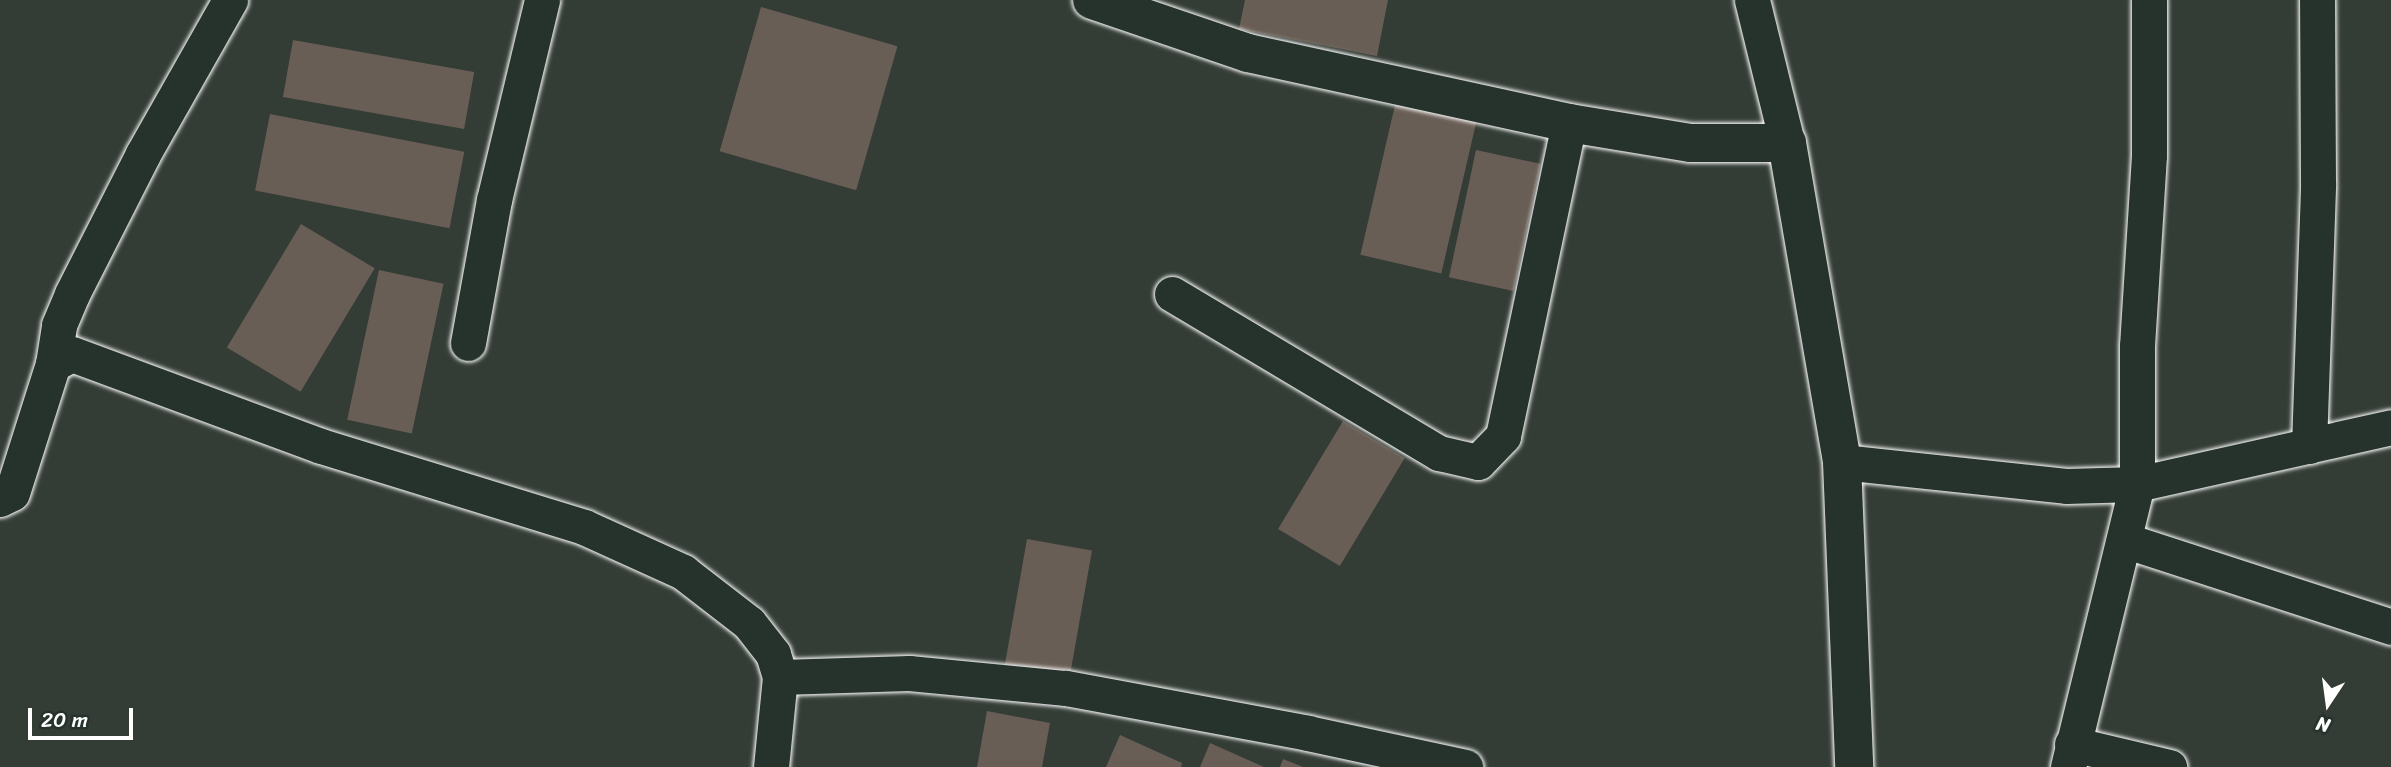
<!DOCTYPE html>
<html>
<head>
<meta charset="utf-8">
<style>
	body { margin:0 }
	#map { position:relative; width:2391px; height:767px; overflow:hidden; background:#333c35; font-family:Sriracha,sans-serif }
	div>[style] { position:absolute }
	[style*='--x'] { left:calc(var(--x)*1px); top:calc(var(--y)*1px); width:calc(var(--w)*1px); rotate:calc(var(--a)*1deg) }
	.building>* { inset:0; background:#695e55; transform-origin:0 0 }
	.roads { filter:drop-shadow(0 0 2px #fff) drop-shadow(0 0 2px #fff) }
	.minor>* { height:35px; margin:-17.5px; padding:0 17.5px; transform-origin:17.5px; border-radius:17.5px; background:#26332d }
	.tertiary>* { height:38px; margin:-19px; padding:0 19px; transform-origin:19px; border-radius:19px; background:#26332d }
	span { translate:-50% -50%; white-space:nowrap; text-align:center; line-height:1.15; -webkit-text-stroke:6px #26332d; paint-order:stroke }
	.north { position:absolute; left:2293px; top:669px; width:70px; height:70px; -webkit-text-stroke:5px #26332d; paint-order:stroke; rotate:193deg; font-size:19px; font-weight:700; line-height:28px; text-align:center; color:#fff }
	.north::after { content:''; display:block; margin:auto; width:24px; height:32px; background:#fff; clip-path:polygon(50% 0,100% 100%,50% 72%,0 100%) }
	.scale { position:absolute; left:28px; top:708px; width:105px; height:32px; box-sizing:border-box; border:4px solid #fff; border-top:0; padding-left:9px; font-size:21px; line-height:24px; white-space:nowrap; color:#fff; -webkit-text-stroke:5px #26332d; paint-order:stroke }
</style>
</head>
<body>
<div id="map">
	<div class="building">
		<i style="clip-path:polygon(1245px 0,1388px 0,1377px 56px,1239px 29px)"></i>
		<i style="left:761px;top:7px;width:142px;height:150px;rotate:16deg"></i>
		<i style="left:293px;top:40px;width:184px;height:58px;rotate:10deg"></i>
		<i style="left:1398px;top:92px;width:83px;height:167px;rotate:13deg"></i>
		<i style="left:270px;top:114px;width:198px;height:78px;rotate:11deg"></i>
		<i style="left:1476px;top:150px;width:66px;height:130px;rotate:12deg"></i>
		<i style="left:301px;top:224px;width:86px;height:144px;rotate:31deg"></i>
		<i style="left:379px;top:270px;width:66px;height:153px;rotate:12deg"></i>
		<i style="left:1343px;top:421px;width:72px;height:126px;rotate:31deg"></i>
		<i style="left:1027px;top:539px;width:66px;height:130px;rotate:10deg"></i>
		<i style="clip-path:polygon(987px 711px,1050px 723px,1042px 767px,977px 767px)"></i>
		<i style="clip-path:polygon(1120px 735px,1182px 763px,1181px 767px,1106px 767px)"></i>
		<i style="clip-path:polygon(1210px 743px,1264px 767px,1200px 767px)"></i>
		<i style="clip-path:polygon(1283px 759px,1303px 767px,1280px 767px)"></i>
	</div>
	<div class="roads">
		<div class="minor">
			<i style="--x:1752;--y:0;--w:147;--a:76.2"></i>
			<i style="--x:1172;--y:294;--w:311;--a:30.8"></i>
			<i style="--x:1439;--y:453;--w:40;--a:13"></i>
			<i style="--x:1478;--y:462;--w:36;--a:-46"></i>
			<i style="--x:1503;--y:436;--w:320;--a:-78.1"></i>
			<i style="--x:468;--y:343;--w:145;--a:-79.7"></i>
			<i style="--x:494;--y:200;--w:206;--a:-76.5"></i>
			<i style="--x:53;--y:364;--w:39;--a:-81"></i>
			<i style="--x:59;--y:325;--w:34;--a:-67"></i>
			<i style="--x:72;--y:294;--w:157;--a:-63.1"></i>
			<i style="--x:143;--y:154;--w:177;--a:-60.5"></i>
			<i style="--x:2309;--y:446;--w:263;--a:-88"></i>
			<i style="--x:2318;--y:183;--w:183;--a:-90.3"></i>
			<i style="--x:1842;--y:462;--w:225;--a:6.1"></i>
			<i style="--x:2066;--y:486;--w:71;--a:-1.6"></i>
			<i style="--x:2137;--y:484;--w:260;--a:-12.6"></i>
			<i style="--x:0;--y:499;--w:13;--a:-27"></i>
			<i style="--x:12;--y:493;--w:135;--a:-72.4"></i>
			<i style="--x:53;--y:364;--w:21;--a:-28"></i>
			<i style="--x:72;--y:354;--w:265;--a:20.3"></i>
			<i style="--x:321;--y:446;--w:275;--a:17.1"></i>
			<i style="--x:584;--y:527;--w:109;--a:24.4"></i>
			<i style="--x:683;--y:572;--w:83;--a:37.7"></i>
			<i style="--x:749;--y:623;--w:39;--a:52"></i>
			<i style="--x:773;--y:654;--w:24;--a:73"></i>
			<i style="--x:780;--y:677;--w:90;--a:95.7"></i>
			<i style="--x:2124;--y:540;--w:281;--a:18"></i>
			<i style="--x:780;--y:677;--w:129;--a:-1.8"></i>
			<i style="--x:909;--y:673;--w:158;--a:5.5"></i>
			<i style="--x:1066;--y:688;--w:246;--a:10.5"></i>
			<i style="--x:1308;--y:733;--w:161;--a:12.2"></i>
			<i style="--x:2072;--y:744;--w:100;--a:13.3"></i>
			<i style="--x:2068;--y:767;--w:291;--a:-76.3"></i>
			<i style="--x:2137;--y:484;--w:138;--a:-90"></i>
			<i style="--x:2137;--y:346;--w:191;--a:-86.4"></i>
			<i style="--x:2149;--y:155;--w:155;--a:-90"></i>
		</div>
		<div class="tertiary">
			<i style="--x:1092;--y:0;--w:165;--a:18.8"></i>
			<i style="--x:1248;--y:53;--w:329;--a:12.3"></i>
			<i style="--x:1569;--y:123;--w:123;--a:9.4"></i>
			<i style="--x:1690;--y:143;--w:97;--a:0"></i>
			<i style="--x:1787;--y:143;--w:324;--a:80.2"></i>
			<i style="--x:1842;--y:462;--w:305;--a:87.7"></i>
		</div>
	</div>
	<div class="north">N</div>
	<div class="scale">20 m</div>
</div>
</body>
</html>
